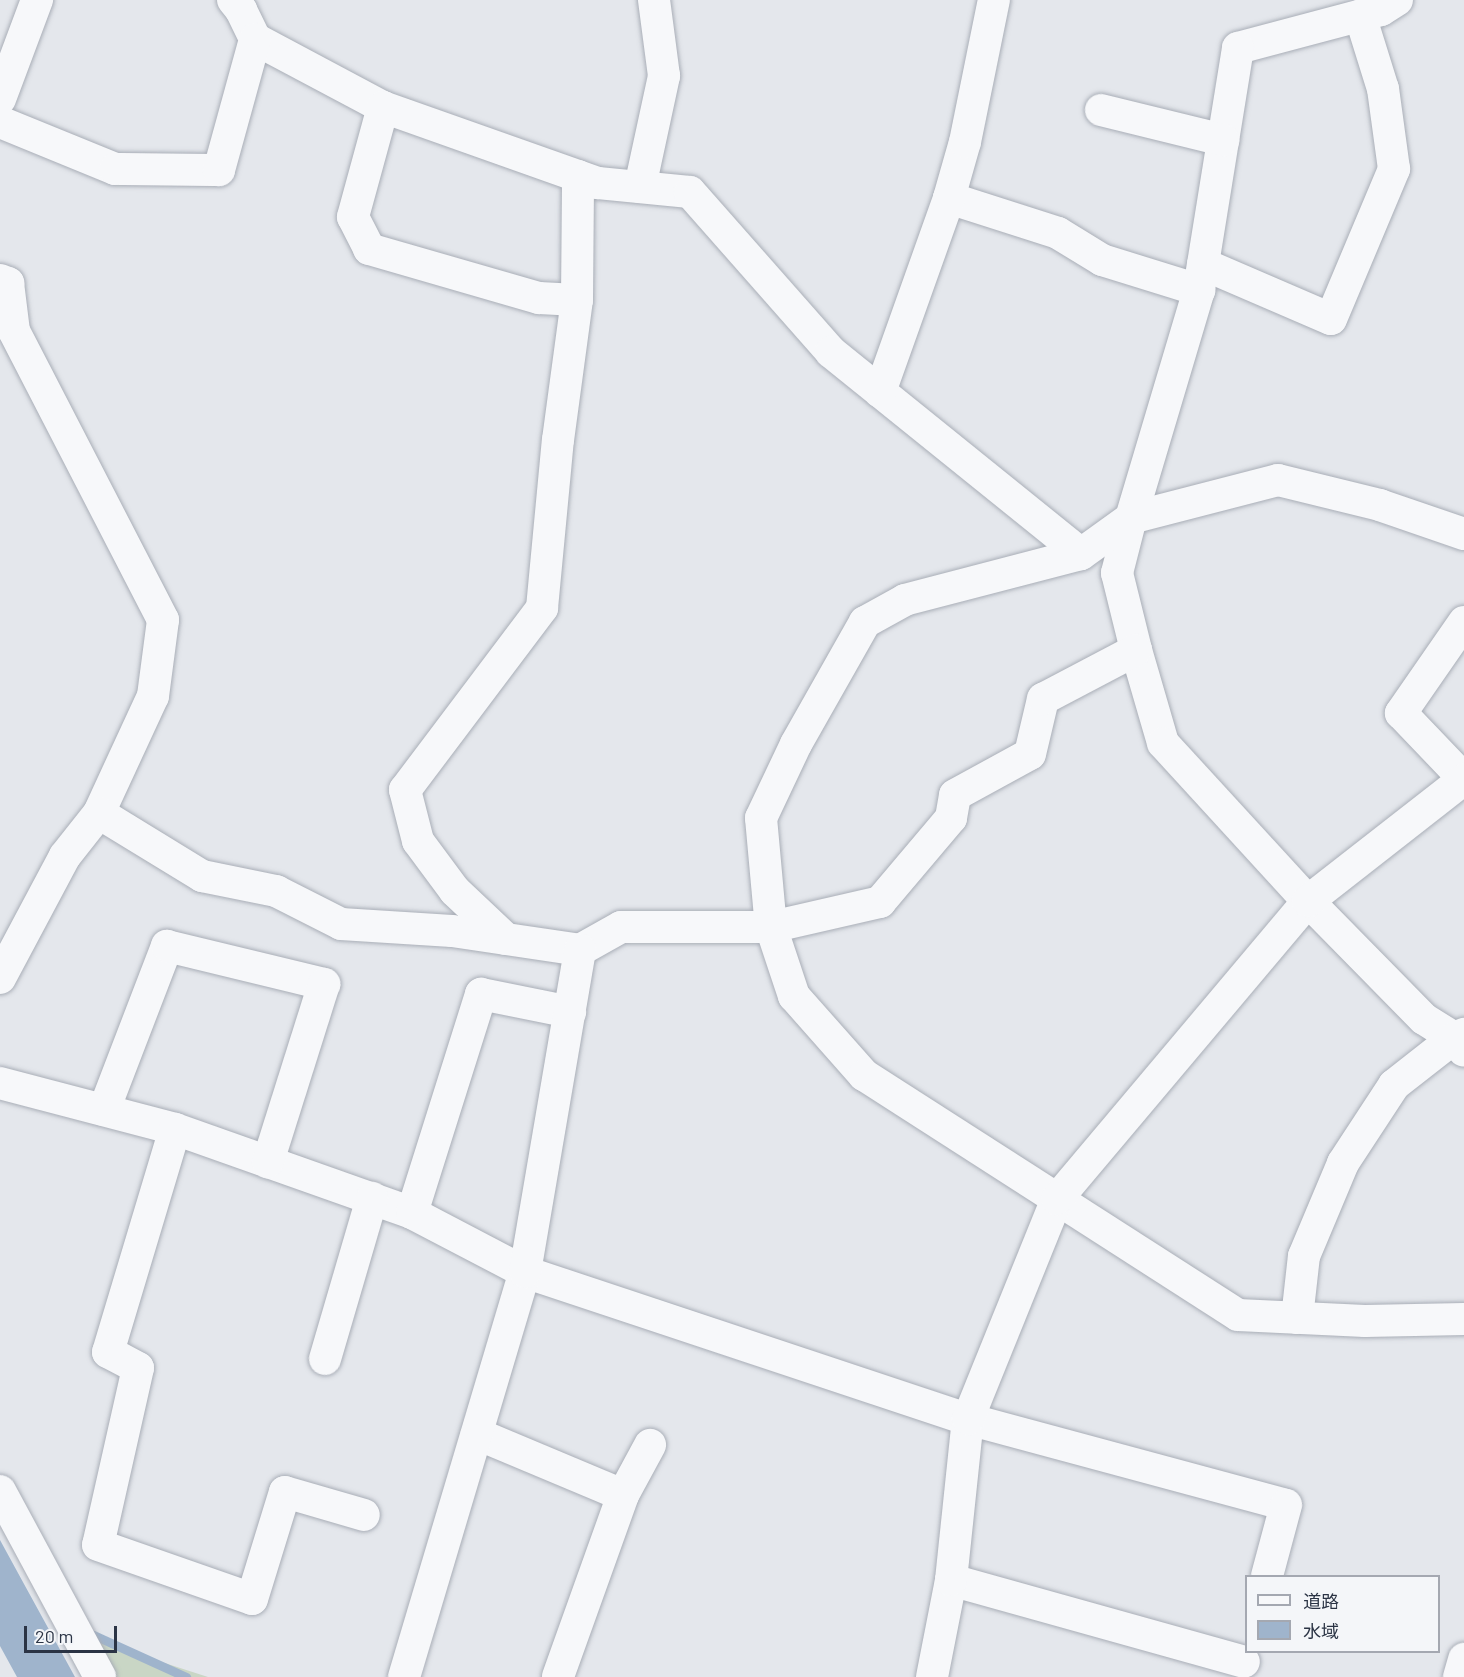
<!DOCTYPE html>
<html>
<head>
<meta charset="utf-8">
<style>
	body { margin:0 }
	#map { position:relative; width:1464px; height:1677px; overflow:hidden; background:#e4e7ec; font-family:Barlow,"Noto Sans JP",sans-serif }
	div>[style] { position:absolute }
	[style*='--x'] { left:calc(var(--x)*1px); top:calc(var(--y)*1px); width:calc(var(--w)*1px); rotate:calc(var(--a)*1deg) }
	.green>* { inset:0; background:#c9d6c5 }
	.water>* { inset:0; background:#9fb4cc }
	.stream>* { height:9px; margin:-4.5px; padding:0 4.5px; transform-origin:4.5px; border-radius:4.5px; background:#9fb4cc }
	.roads { filter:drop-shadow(0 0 2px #a9aeb7) drop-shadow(0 0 2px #a9aeb7) }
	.minor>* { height:32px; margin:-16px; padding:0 16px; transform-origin:16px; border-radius:16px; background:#f7f8fa }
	span { translate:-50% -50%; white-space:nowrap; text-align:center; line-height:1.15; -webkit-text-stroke:5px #f4f6f9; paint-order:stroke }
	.legend { position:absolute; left:1245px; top:1575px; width:195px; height:78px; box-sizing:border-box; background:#f4f6f9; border:2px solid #a4a8b1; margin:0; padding:8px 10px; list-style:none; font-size:18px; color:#2b3445 }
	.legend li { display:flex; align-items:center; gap:12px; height:30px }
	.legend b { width:30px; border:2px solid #a4a8b1 }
	.scale { position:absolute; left:24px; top:1626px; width:93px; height:27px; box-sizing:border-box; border:3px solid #2b3445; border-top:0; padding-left:8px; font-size:18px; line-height:21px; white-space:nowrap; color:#2b3445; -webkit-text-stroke:4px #f4f6f9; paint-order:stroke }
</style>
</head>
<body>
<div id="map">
	<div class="green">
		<i style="clip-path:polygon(84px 1637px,208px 1677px,107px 1677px)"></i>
	</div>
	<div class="water">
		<i style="clip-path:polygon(0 1540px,24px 1584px,75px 1677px,17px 1677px,0 1646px)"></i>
	</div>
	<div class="stream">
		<i style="--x:87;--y:1632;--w:109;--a:24.4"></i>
	</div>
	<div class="roads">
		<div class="minor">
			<i style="--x:233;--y:0;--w:13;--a:51"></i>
			<i style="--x:241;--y:10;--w:32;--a:64"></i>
			<i style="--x:255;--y:39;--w:145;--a:28"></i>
			<i style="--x:383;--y:107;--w:228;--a:19.5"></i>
			<i style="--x:598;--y:183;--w:92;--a:5.6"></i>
			<i style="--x:690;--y:192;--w:213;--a:48.6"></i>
			<i style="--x:831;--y:352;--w:321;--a:38.9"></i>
			<i style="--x:1397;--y:0;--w:19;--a:148"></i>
			<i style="--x:1381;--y:10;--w:148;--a:165.1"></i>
			<i style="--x:1238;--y:48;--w:245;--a:99.2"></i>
			<i style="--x:1199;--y:290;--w:238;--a:106.6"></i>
			<i style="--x:1131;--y:518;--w:57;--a:104.3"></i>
			<i style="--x:1117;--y:573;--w:79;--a:76.1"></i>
			<i style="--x:1136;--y:650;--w:97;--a:73.8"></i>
			<i style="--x:1163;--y:743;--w:214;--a:47.5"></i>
			<i style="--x:1308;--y:901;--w:165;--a:45.5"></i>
			<i style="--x:1424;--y:1019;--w:36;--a:32"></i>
			<i style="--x:1454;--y:1038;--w:16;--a:52"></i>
			<i style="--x:0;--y:99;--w:106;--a:-69.5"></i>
			<i style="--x:383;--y:107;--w:114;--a:105.3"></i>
			<i style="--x:353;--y:217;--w:36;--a:63"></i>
			<i style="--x:369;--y:249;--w:177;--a:16.1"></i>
			<i style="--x:539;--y:298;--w:38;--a:3"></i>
			<i style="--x:1101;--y:110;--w:126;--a:13.8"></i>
			<i style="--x:0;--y:122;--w:124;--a:22.2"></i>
			<i style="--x:115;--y:169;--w:104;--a:0.6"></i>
			<i style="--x:219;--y:170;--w:136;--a:-74.6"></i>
			<i style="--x:640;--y:187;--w:114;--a:-77.8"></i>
			<i style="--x:664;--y:76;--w:77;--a:-97.5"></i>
			<i style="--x:949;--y:198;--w:114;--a:17.8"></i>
			<i style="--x:1058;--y:233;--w:52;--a:31.5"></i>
			<i style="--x:1102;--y:260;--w:102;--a:17.2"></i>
			<i style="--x:1203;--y:264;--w:139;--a:23.3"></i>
			<i style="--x:1331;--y:319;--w:163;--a:-67.2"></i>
			<i style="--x:1394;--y:169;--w:81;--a:-97.8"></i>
			<i style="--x:1383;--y:89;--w:77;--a:-107.3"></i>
			<i style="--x:0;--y:280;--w:9;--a:21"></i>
			<i style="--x:8;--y:283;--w:48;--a:82.9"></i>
			<i style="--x:14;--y:331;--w:325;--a:62.7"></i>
			<i style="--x:163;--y:620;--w:77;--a:97.5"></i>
			<i style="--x:153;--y:696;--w:129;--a:114.8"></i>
			<i style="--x:880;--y:392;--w:206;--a:-70.4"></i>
			<i style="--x:949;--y:198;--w:58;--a:-74.1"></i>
			<i style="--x:965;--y:142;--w:145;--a:-78.5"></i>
			<i style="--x:1464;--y:534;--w:89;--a:-161"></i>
			<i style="--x:1380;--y:505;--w:105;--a:-166.2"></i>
			<i style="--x:1278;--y:480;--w:152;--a:165.5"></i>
			<i style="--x:1131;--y:518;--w:62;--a:144.2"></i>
			<i style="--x:1081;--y:554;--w:182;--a:165.4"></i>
			<i style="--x:905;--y:600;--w:46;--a:151.2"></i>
			<i style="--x:865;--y:622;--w:140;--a:119.5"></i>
			<i style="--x:796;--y:744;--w:82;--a:115.3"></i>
			<i style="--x:761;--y:818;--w:109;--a:84.8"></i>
			<i style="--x:771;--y:927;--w:73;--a:71.6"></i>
			<i style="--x:794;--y:996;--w:106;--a:48.5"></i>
			<i style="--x:864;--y:1075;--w:444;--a:32.7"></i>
			<i style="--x:1238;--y:1315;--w:127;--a:2.7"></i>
			<i style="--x:1365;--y:1321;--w:99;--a:-1.2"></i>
			<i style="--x:1464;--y:622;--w:111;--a:124.7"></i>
			<i style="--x:1401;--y:713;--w:91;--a:46.3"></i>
			<i style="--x:506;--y:939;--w:70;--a:-136.7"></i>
			<i style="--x:455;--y:891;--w:62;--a:-126.5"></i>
			<i style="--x:418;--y:841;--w:53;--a:-104.3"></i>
			<i style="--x:405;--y:790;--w:228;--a:-53"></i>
			<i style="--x:542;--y:608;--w:169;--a:-84.6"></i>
			<i style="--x:558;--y:440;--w:141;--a:-82.3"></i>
			<i style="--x:577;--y:300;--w:124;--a:-89.5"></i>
			<i style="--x:0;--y:978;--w:138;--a:-62"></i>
			<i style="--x:65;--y:856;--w:55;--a:-51.7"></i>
			<i style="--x:99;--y:813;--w:121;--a:31.5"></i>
			<i style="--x:202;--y:876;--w:76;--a:11.5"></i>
			<i style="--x:276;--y:891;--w:73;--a:26.9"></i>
			<i style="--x:341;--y:924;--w:111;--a:3.6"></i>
			<i style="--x:452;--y:931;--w:129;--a:8.4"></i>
			<i style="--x:580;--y:950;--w:47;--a:-29.3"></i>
			<i style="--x:621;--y:927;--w:150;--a:0"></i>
			<i style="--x:771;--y:927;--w:112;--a:-12.9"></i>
			<i style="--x:880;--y:902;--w:110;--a:-49.8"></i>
			<i style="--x:951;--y:818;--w:23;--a:-80"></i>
			<i style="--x:955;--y:795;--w:85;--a:-28.7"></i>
			<i style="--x:1030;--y:754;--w:57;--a:-76.7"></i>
			<i style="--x:1043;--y:699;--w:105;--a:-27.8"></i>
			<i style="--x:0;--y:1083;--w:181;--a:14.7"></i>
			<i style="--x:175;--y:1129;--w:251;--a:19.5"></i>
			<i style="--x:412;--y:1213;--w:127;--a:27.6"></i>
			<i style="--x:525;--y:1272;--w:467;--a:18.4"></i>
			<i style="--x:968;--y:1419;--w:329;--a:15.1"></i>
			<i style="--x:1286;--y:1505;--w:73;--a:105"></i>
			<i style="--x:104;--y:1110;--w:176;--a:-69"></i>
			<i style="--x:167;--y:946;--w:162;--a:13.6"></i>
			<i style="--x:324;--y:984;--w:187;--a:107.5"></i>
			<i style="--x:175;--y:1129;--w:233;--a:106.7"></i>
			<i style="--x:108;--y:1352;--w:34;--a:28"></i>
			<i style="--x:138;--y:1368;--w:181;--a:102.7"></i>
			<i style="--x:98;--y:1545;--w:163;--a:19.3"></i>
			<i style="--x:252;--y:1599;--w:112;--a:-72.9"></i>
			<i style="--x:285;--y:1492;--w:82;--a:16.2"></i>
			<i style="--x:412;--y:1213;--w:230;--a:-72.5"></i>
			<i style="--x:481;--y:994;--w:91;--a:11.4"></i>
			<i style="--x:1297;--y:1318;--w:62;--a:-83.6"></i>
			<i style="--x:1304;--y:1256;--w:101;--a:-67.2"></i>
			<i style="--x:1343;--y:1163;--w:93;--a:-56.8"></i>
			<i style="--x:1394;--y:1085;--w:76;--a:-38.1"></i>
			<i style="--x:1454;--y:1038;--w:11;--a:-22"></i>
			<i style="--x:325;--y:1359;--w:168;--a:-73.7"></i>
			<i style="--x:477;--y:1434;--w:158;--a:22.7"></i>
			<i style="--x:623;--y:1495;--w:193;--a:109.7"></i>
			<i style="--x:0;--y:1491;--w:211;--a:61.7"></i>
			<i style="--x:623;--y:1495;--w:57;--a:-61.6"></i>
			<i style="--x:951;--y:1580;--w:304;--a:15.6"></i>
			<i style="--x:404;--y:1677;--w:423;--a:-73.4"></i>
			<i style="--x:525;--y:1272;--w:327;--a:-80.3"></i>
			<i style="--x:932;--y:1677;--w:99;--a:-78.9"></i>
			<i style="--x:951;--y:1580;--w:162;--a:-84"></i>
			<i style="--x:968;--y:1419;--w:237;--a:-68"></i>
			<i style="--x:1057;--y:1199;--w:390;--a:-49.9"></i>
			<i style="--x:1308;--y:901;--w:198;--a:-38"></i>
			<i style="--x:1459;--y:1677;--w:19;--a:-74"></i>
		</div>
	</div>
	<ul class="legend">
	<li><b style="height:8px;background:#f7f8fa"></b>道路</li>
	<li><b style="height:16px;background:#9fb4cc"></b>水域</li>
	</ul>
	<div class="scale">20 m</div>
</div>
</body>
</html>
